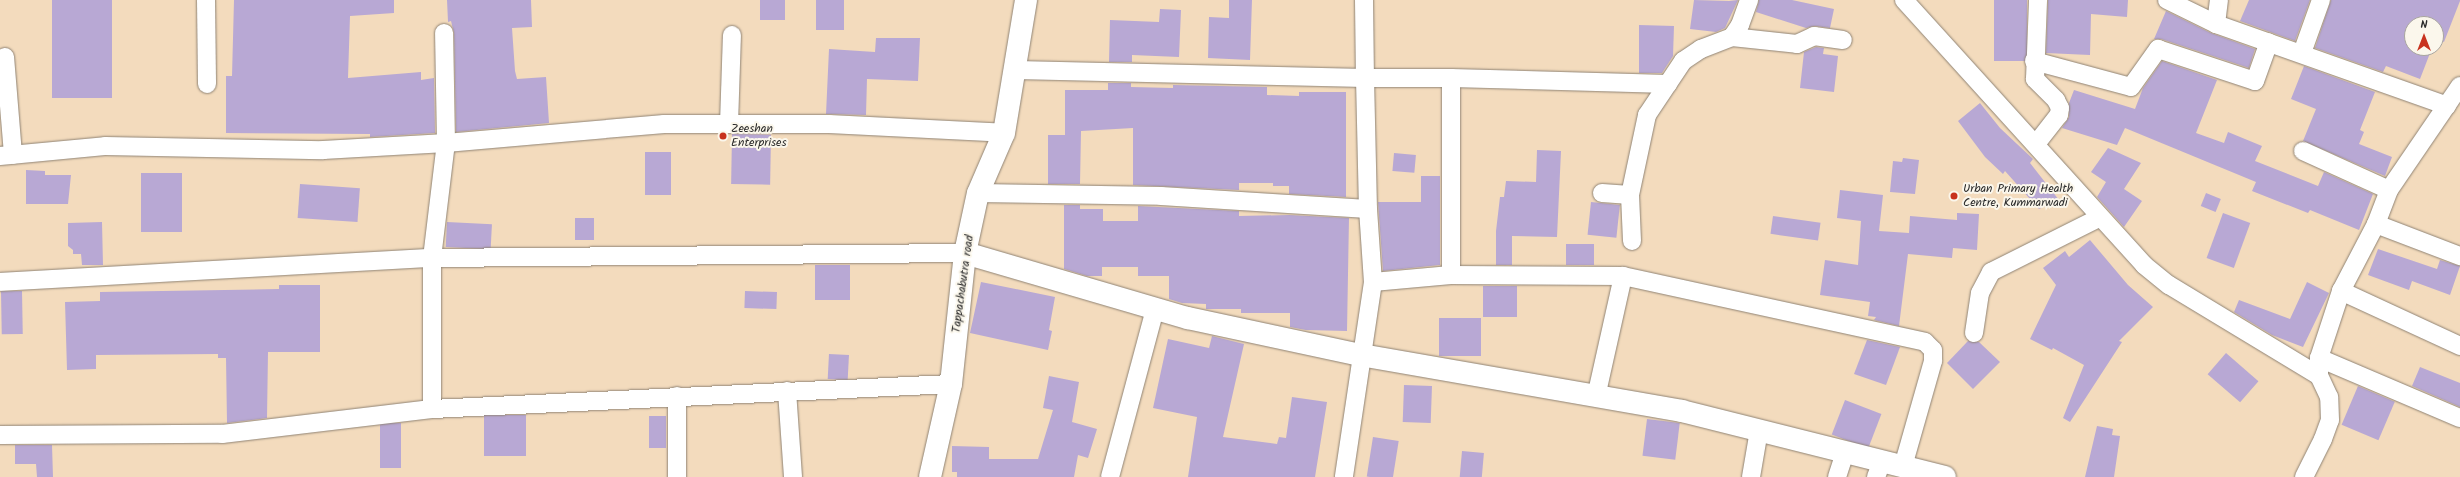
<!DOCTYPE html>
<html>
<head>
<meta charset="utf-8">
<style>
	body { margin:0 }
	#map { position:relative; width:2460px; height:477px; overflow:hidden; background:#f3dbbd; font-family:Kalam,sans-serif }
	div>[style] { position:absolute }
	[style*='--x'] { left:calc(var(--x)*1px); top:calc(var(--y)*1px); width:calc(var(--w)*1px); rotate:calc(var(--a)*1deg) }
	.building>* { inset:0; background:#b8a8d4; transform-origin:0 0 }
	.roads { filter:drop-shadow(0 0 1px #8f8374) drop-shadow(0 0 1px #8f8374) }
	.street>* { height:18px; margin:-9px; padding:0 9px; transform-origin:9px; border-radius:9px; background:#fff }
	.secondary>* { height:22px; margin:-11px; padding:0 11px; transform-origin:11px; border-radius:11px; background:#fff }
	.dots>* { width:11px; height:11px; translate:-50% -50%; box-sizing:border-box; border:2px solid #fbf7ec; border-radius:50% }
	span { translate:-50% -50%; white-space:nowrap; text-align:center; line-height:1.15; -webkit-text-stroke:4px #fbf7ec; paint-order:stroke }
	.poi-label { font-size:12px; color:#2b2b2b }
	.left { translate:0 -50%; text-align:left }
	.street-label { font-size:12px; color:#2b2b2b }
	.north { position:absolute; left:2404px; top:16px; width:40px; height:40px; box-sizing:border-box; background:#fbf7ec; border:1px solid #a8a59f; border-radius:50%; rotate:0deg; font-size:11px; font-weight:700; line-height:16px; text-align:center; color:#2b2b2b }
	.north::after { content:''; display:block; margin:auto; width:14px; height:18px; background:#c8321e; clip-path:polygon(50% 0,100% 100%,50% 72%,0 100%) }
</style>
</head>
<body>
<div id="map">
	<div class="building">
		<i style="left:52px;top:0;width:60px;height:98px"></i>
		<i style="clip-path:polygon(234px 0,394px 0,394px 13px,350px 16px,348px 78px,421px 72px,421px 80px,434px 78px,435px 133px,370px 137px,370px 134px,226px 133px,226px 76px,232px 76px)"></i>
		<i style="clip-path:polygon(447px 0,531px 0,532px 27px,512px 28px,515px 71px,517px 79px,546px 77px,549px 123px,456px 132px,454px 33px,451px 21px,448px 22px)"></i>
		<i style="left:760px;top:0;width:25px;height:20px"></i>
		<i style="left:816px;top:0;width:28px;height:30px"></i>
		<i style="clip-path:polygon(1229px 0,1252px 0,1250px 60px,1208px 58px,1209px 17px,1229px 18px)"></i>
		<i style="clip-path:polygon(1694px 0,1729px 1px,1738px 0,1725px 28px,1716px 32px,1690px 29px)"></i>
		<i style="clip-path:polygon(1759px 0,1792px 0,1834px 9px,1830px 28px,1815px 26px,1806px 28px,1756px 12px)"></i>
		<i style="left:1994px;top:0;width:33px;height:61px"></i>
		<i style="clip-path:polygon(2048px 0,2128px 0,2127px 17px,2091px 14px,2090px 55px,2046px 53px)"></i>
		<i style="clip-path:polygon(2249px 0,2310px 0,2295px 41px,2240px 21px)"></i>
		<i style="clip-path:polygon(2331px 0,2460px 0,2460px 1px,2444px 42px,2436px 38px,2436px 24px,2412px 24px,2412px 48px,2432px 48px,2420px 79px,2386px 66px,2383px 72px,2315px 48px)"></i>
		<i style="clip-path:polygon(1160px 9px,1181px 10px,1179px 57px,1132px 55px,1132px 62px,1109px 62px,1110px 20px,1159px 22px)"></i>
		<i style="clip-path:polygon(2166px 11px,2211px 33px,2255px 49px,2249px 68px,2161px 39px,2154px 39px)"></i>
		<i style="clip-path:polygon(1639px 25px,1674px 26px,1673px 56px,1662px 73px,1639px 73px)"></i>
		<i style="clip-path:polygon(876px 38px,920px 38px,918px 81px,867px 79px,866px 115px,826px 114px,829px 49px,875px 52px)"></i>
		<i style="clip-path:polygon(1816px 47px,1824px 48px,1823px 54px,1838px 56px,1834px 92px,1800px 88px,1804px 52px)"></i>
		<i style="clip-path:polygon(2162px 61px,2217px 80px,2196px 133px,2224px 143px,2228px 132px,2262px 146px,2255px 161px,2318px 186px,2324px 172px,2373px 194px,2359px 230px,2310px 210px,2308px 213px,2252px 191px,2256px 182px,2125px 128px,2117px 145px,2062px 128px,2069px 117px,2069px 103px,2074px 90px,2135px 109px,2143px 88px)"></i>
		<i style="clip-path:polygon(2304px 66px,2375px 92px,2360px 130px,2364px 132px,2359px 144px,2392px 157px,2385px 176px,2303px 141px,2316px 109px,2291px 99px)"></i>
		<i style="clip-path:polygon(1108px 83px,1131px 83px,1131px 87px,1173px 88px,1173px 85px,1267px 87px,1267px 95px,1299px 96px,1299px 92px,1346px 92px,1346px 197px,1289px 194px,1289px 186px,1273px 186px,1273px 183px,1239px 183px,1239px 190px,1133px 185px,1133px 128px,1081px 131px,1080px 184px,1048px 184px,1048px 135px,1065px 135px,1065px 90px,1108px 90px)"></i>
		<i style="clip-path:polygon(1980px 103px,2000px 128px,2033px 159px,2030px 163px,2059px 200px,2039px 209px,2005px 171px,2003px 174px,1985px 157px,1958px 121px)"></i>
		<i style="left:732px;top:134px;width:39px;height:50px;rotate:1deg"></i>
		<i style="clip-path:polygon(2108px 148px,2141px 163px,2124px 189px,2142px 201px,2124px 227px,2097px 197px,2106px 182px,2091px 172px)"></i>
		<i style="clip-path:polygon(1537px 150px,1561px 151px,1557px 237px,1512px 236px,1512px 265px,1496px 265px,1496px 231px,1500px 197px,1504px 197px,1506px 181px,1536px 182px)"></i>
		<i style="left:645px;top:152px;width:26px;height:43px"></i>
		<i style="left:1394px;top:153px;width:22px;height:18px;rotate:5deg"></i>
		<i style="clip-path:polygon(1903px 158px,1919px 160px,1915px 194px,1890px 192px,1893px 161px,1902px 162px)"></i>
		<i style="clip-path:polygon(26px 170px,45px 171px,45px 175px,71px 175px,68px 204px,26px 204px)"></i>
		<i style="left:141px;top:173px;width:41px;height:59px"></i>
		<i style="clip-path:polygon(1421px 176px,1440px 176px,1440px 265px,1383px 271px,1378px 202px,1421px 202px)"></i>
		<i style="left:300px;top:184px;width:60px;height:34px;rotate:4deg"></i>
		<i style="clip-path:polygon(1840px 190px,1883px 195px,1879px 231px,1909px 233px,1910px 216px,1957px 220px,1957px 213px,1979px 214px,1977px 250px,1953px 248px,1952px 258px,1908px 254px,1899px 326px,1874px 320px,1876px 317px,1868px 316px,1870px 302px,1820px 295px,1825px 260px,1858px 265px,1861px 221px,1837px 218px)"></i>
		<i style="left:2206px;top:193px;width:16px;height:14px;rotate:22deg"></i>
		<i style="left:1591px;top:202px;width:29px;height:33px;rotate:6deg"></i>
		<i style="clip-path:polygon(1064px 205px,1080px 205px,1080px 209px,1103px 209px,1103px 221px,1138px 221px,1138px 206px,1239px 211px,1239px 216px,1289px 215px,1349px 218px,1347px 331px,1306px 330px,1290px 327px,1290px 313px,1241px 313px,1241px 309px,1206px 309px,1206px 304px,1182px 303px,1169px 299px,1169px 276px,1138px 276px,1138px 267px,1102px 267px,1102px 276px,1087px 276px,1064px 269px)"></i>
		<i style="left:2223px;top:213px;width:29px;height:48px;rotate:20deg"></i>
		<i style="left:1773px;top:216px;width:48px;height:18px;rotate:8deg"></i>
		<i style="left:575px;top:218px;width:19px;height:22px"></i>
		<i style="clip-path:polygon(102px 222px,103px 265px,82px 265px,81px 254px,73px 254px,73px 250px,68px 246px,68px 223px)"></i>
		<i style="left:447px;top:222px;width:45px;height:25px;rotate:3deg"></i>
		<i style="clip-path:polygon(2090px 240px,2128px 285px,2153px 307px,2119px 341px,2122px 342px,2070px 422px,2063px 418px,2084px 365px,2053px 348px,2052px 350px,2030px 339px,2056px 285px,2043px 268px,2065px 251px,2069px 257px)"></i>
		<i style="left:1566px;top:244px;width:28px;height:21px"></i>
		<i style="clip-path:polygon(2378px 249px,2437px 269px,2440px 260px,2460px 266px,2450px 295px,2412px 281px,2409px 290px,2368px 275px)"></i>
		<i style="left:815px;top:265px;width:35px;height:35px"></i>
		<i style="clip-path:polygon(981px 282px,1055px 297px,1049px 330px,1052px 331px,1048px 350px,970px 333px)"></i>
		<i style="clip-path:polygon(2307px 282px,2329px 293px,2303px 347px,2272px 335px,2234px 312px,2239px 300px,2290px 319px)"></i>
		<i style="clip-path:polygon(279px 285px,320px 285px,320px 352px,268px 352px,267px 418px,227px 423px,226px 358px,218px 358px,218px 354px,96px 355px,96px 369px,67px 370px,65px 302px,100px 301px,100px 292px,279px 289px)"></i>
		<i style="left:1483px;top:286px;width:34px;height:31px"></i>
		<i style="left:22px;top:291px;width:43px;height:21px;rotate:89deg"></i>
		<i style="left:745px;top:291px;width:32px;height:17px;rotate:2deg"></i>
		<i style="left:1439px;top:318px;width:42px;height:38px"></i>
		<i style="clip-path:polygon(1212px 336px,1244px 344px,1223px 437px,1277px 444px,1279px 437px,1286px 438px,1292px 397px,1327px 402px,1315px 477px,1188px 477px,1197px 417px,1153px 408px,1168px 339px,1209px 348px)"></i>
		<i style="clip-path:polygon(1867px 340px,1900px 347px,1886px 385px,1854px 374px)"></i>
		<i style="clip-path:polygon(1968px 341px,1979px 342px,2000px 362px,1973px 389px,1947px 363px)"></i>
		<i style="left:2226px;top:353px;width:43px;height:28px;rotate:41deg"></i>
		<i style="left:829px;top:354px;width:20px;height:25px;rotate:3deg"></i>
		<i style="clip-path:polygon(2420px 367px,2460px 383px,2460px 407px,2412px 386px)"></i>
		<i style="clip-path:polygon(1049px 376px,1079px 382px,1072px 422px,1097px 429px,1088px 458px,1078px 455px,1074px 477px,957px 477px,957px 472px,952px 472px,952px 446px,989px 447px,989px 459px,1038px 459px,1053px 410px,1043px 408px)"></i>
		<i style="left:1404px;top:385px;width:28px;height:37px;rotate:2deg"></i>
		<i style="left:2358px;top:386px;width:40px;height:42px;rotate:23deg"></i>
		<i style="left:1845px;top:400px;width:39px;height:37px;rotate:21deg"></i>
		<i style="left:526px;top:415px;width:41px;height:42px;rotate:90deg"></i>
		<i style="left:649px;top:416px;width:17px;height:32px"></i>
		<i style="left:1647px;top:419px;width:33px;height:37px;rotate:7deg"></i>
		<i style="left:401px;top:423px;width:45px;height:21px;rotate:90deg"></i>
		<i style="clip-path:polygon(2097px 426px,2113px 429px,2112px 435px,2120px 436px,2114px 477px,2085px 477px)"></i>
		<i style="left:1373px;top:437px;width:26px;height:40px;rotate:9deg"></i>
		<i style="clip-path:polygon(15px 445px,52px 445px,53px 477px,37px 477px,36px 464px,15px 464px)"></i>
		<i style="left:1462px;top:451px;width:22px;height:26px;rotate:5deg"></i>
	</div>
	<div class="roads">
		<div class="street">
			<i style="--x:206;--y:0;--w:84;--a:89.3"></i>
			<i style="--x:1364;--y:0;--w:78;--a:89.3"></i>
			<i style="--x:1365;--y:78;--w:86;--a:0"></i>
			<i style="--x:1451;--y:78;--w:197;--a:90"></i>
			<i style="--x:1904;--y:0;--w:358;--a:47.8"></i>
			<i style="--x:2144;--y:265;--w:32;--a:39"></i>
			<i style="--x:2169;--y:285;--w:175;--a:31.2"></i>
			<i style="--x:2167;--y:0;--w:55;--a:26.1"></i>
			<i style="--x:2216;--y:24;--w:245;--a:19.5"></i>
			<i style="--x:2216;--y:24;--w:24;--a:-83"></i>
			<i style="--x:1732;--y:37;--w:14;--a:-56"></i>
			<i style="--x:1740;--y:25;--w:27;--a:-70"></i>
			<i style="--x:2302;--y:53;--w:56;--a:-70.3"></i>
			<i style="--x:5;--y:57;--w:98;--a:85.3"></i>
			<i style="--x:2034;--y:61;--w:100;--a:15"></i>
			<i style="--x:2131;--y:87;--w:47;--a:-54.6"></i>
			<i style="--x:2158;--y:49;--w:102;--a:18.3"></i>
			<i style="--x:2255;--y:81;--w:41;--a:-70.3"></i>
			<i style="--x:1016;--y:70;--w:349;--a:1.3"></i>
			<i style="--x:1365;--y:78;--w:131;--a:88.7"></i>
			<i style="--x:1368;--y:209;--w:73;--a:86.1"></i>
			<i style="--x:1373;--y:282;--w:197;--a:98.5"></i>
			<i style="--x:1451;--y:78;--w:217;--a:1.6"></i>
			<i style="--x:729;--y:124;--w:89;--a:-88.1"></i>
			<i style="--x:2036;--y:144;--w:37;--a:-52"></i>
			<i style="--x:2059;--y:115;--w:7;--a:-82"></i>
			<i style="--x:2060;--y:108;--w:9;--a:-117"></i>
			<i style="--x:2056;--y:100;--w:30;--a:-135"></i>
			<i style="--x:2035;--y:79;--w:79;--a:-87.8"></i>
			<i style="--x:2303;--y:151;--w:94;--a:24.4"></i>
			<i style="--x:0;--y:156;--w:105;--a:-5.4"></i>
			<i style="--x:105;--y:146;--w:218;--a:1.1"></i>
			<i style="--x:323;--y:150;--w:123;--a:-3.3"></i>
			<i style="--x:446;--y:143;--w:219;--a:-5"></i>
			<i style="--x:664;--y:124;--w:165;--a:0"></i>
			<i style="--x:829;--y:124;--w:175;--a:2.9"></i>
			<i style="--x:978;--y:193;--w:183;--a:0.9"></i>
			<i style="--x:1161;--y:196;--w:207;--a:3.6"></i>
			<i style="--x:1602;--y:193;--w:28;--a:4"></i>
			<i style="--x:1630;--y:195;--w:82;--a:-78"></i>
			<i style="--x:1647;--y:115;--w:65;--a:-56.3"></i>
			<i style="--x:1683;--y:61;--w:22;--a:-34"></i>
			<i style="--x:1701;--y:49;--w:33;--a:-21"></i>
			<i style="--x:1732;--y:37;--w:65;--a:6.1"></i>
			<i style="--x:1797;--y:44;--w:19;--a:-25"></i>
			<i style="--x:1814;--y:36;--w:29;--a:8"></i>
			<i style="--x:1630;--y:195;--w:46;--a:87.5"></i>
			<i style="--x:2376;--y:224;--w:90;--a:20.9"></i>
			<i style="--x:0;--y:282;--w:433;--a:-3.2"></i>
			<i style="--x:432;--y:258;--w:533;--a:-0.54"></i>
			<i style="--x:1373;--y:282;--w:78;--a:-5.1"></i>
			<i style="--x:1451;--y:275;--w:172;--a:0.3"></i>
			<i style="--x:1623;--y:276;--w:309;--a:12.3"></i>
			<i style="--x:1925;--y:342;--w:11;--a:45"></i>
			<i style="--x:1933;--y:350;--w:11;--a:90"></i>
			<i style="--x:1933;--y:361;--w:109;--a:105.9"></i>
			<i style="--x:2341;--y:291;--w:131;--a:24.8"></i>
			<i style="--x:1974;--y:333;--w:40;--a:-81.5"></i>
			<i style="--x:1980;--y:293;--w:24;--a:-62"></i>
			<i style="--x:1991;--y:272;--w:121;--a:-26.6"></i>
			<i style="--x:2319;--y:358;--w:153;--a:23.1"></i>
			<i style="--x:787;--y:391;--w:86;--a:86"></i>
			<i style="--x:677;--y:396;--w:81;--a:90"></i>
			<i style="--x:1596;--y:397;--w:124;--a:-77.4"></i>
			<i style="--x:432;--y:409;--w:151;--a:-90"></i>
			<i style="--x:432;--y:258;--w:116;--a:-83.1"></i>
			<i style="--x:446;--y:143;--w:110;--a:-91"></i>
			<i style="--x:0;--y:435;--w:222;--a:-0.3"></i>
			<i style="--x:222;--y:434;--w:211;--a:-6.8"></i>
			<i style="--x:432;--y:409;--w:520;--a:-2.76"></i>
			<i style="--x:1110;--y:477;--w:174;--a:-75"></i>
			<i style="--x:1751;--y:477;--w:48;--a:-80.3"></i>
			<i style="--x:1837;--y:477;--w:26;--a:-72"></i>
			<i style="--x:1876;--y:477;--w:17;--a:-69"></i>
			<i style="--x:2304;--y:477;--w:42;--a:-63.4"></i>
			<i style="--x:2323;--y:439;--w:20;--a:-70"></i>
			<i style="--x:2330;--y:420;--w:23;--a:-92"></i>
			<i style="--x:2329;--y:397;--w:23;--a:-115"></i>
			<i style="--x:2319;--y:376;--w:18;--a:-90"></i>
			<i style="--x:2319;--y:358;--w:71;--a:-71.8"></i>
			<i style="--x:2341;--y:291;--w:76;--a:-62.4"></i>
			<i style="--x:2376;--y:224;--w:36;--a:-69"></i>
			<i style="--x:2389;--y:190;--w:126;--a:-55.7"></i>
		</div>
		<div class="secondary">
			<i style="--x:965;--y:253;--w:232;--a:16.3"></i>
			<i style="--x:1188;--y:318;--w:177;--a:12.1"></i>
			<i style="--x:1361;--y:355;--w:326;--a:9.9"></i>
			<i style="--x:1682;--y:411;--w:271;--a:14.1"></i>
			<i style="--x:930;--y:477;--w:95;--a:-77.3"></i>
			<i style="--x:951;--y:384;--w:132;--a:-83.9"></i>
			<i style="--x:965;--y:253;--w:61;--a:-77.8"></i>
			<i style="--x:978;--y:193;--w:65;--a:-66.6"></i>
			<i style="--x:1004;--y:133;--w:135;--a:-80.6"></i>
		</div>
	</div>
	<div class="dots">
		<i style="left:723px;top:136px;background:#c8321e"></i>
		<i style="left:1954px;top:196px;background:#c8321e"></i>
	</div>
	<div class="poi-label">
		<span class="left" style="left:731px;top:136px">Zeeshan<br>Enterprises</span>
		<span class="left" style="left:1963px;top:196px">Urban Primary Health<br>Centre, Kummarwadi</span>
	</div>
	<div class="street-label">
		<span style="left:963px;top:284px;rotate:-82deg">Tappachabutra road</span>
	</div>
	<div class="north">N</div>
</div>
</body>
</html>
